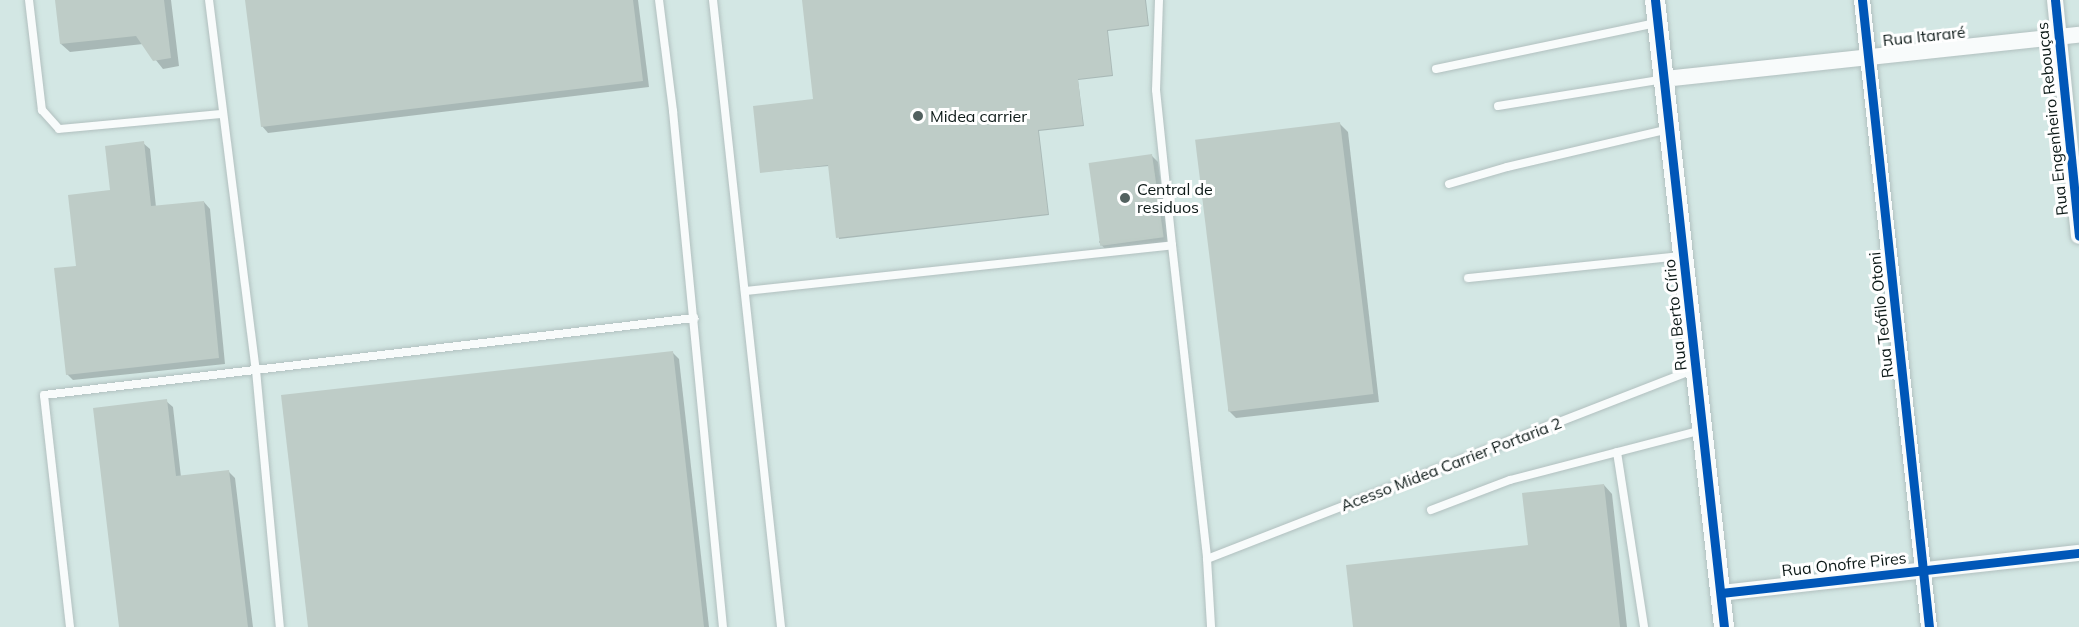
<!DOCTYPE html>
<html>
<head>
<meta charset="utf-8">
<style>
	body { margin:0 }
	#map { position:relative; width:2079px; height:627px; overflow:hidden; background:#d3e7e4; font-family:Mulish,sans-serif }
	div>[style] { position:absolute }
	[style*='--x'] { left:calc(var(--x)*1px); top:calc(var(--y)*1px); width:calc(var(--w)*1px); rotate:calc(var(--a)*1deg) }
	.shadow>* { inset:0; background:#0003 }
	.building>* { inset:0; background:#beccc7; transform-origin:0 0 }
	.roads { filter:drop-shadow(0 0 2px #b1c0bf) drop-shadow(0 0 2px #b1c0bf) }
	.service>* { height:8px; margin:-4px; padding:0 4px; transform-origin:4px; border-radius:4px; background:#f8fbfb }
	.minor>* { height:16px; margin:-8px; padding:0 8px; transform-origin:8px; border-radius:8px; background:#f8fbfb }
	.tertiary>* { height:20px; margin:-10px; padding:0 10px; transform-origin:10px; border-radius:10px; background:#f8fbfb }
	.cycleway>* { height:9px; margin:-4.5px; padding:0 4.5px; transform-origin:4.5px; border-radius:4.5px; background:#0057b8 }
	.dots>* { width:16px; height:16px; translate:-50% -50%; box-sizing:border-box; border:3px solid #fff; border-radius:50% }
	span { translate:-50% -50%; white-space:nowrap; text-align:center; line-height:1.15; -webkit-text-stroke:6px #fff; paint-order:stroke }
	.street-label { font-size:16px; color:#0c1917 }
	.poi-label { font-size:16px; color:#0c1917 }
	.left { translate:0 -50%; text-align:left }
</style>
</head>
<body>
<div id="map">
	<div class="shadow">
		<i style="clip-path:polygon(56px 0,171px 0,179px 66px,163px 69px,143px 44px,70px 52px,61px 44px)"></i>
		<i style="clip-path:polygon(247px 0,638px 0,649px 87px,268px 133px,262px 126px)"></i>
		<i style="clip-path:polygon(803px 0,1146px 0,1149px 26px,1108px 31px,1113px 76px,1078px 80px,1084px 126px,1039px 131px,1049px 215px,839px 239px,829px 166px,762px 172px,815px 101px)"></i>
		<i style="clip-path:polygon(1340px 124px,1348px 132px,1379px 402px,1236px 418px,1228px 410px)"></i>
		<i style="clip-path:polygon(143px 143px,150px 149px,156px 207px,204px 202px,210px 209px,225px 364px,73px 380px,67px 374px,78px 267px,112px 191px)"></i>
		<i style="clip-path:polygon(1152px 156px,1158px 162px,1169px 242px,1105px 249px,1099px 242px)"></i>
		<i style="clip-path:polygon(672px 352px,679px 359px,709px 627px,309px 627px)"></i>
		<i style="clip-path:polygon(166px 401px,173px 407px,181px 477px,229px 472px,235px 478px,253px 627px,121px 627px)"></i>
		<i style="clip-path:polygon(1604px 485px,1612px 494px,1627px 627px,1355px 627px,1529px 546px)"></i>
	</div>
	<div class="building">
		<i style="clip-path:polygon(55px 0,164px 0,171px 58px,153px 61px,136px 36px,60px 44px)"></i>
		<i style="clip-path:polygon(245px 0,633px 0,643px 81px,261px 127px)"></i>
		<i style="clip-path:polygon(802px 0,1145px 0,1148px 25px,1107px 30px,1112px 75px,1078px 79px,1083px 125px,1038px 130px,1048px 214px,836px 238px,828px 165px,760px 173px,753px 106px,813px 99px)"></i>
		<i style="left:1340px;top:122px;width:274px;height:146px;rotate:83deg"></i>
		<i style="clip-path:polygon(144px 141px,151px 206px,204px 201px,219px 358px,66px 375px,54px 268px,76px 266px,68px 195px,110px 190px,105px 146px)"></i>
		<i style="left:1152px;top:154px;width:84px;height:64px;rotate:82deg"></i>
		<i style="clip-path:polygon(673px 351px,704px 627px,308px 627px,281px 395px)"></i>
		<i style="clip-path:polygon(167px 399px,176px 476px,229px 470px,248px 627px,119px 627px,93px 408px)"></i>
		<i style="clip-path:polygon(1604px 484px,1620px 627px,1353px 627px,1346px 565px,1528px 545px,1522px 493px)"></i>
	</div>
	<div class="roads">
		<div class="service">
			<i style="--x:29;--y:0;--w:111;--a:83.3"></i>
			<i style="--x:42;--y:110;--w:25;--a:48"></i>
			<i style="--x:59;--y:129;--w:164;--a:-5.3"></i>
			<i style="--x:209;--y:0;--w:373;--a:82.8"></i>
			<i style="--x:256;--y:370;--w:258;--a:84.7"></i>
			<i style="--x:659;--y:0;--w:112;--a:82.8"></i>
			<i style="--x:673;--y:111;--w:518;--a:84.47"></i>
			<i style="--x:713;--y:0;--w:631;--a:83.81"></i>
			<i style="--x:1159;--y:0;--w:90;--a:91.9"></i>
			<i style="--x:1156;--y:90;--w:156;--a:84.1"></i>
			<i style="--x:1436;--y:69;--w:226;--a:-11.8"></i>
			<i style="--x:1498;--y:106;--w:168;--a:-9.2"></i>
			<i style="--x:1449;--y:184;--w:60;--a:-16.3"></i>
			<i style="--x:1507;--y:167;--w:166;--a:-13.2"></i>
			<i style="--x:1468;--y:278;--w:215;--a:-5.9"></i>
			<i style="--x:745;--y:291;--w:429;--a:-6.1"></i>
			<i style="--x:1172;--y:245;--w:316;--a:83.6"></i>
			<i style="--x:1207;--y:559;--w:68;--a:86.6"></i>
			<i style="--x:1617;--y:452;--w:177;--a:81.2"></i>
			<i style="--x:1431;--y:510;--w:85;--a:-20.8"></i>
			<i style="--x:1510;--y:480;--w:198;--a:-14.6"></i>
			<i style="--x:1207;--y:559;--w:524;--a:-21.27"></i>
			<i style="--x:70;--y:627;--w:233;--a:-96.4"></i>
			<i style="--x:44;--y:395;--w:655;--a:-6.76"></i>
		</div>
		<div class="minor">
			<i style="--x:1862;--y:0;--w:631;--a:83.9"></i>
			<i style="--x:2055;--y:0;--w:237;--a:84.2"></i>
			<i style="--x:1664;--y:79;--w:417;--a:-6.1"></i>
			<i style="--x:1721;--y:593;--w:360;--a:-6.4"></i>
		</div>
		<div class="tertiary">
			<i style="--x:1655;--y:0;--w:631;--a:83.72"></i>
		</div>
	</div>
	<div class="cycleway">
		<i style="--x:1655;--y:0;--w:631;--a:83.72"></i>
		<i style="--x:1862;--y:0;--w:631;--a:83.9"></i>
		<i style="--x:2055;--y:0;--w:237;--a:84.2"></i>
		<i style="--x:1721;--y:593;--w:360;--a:-6.4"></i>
	</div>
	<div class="dots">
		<i style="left:918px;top:116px;background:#52615f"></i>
		<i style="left:1125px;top:198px;background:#52615f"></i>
	</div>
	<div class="street-label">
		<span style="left:1924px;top:36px;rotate:-6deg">Rua Itararé</span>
		<span style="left:2052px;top:119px;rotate:-96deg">Rua Engenheiro Rebouças</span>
		<span style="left:1675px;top:315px;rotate:-96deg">Rua Berto Círio</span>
		<span style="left:1881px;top:315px;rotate:-96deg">Rua Teófilo Otoni</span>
		<span style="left:1451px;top:464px;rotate:-21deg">Acesso Midea Carrier Portaria 2</span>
		<span style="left:1844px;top:564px;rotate:-6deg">Rua Onofre Pires</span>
	</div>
	<div class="poi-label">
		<span class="left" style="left:930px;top:116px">Midea carrier</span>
		<span class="left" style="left:1137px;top:198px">Central de<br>residuos</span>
	</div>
</div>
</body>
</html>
